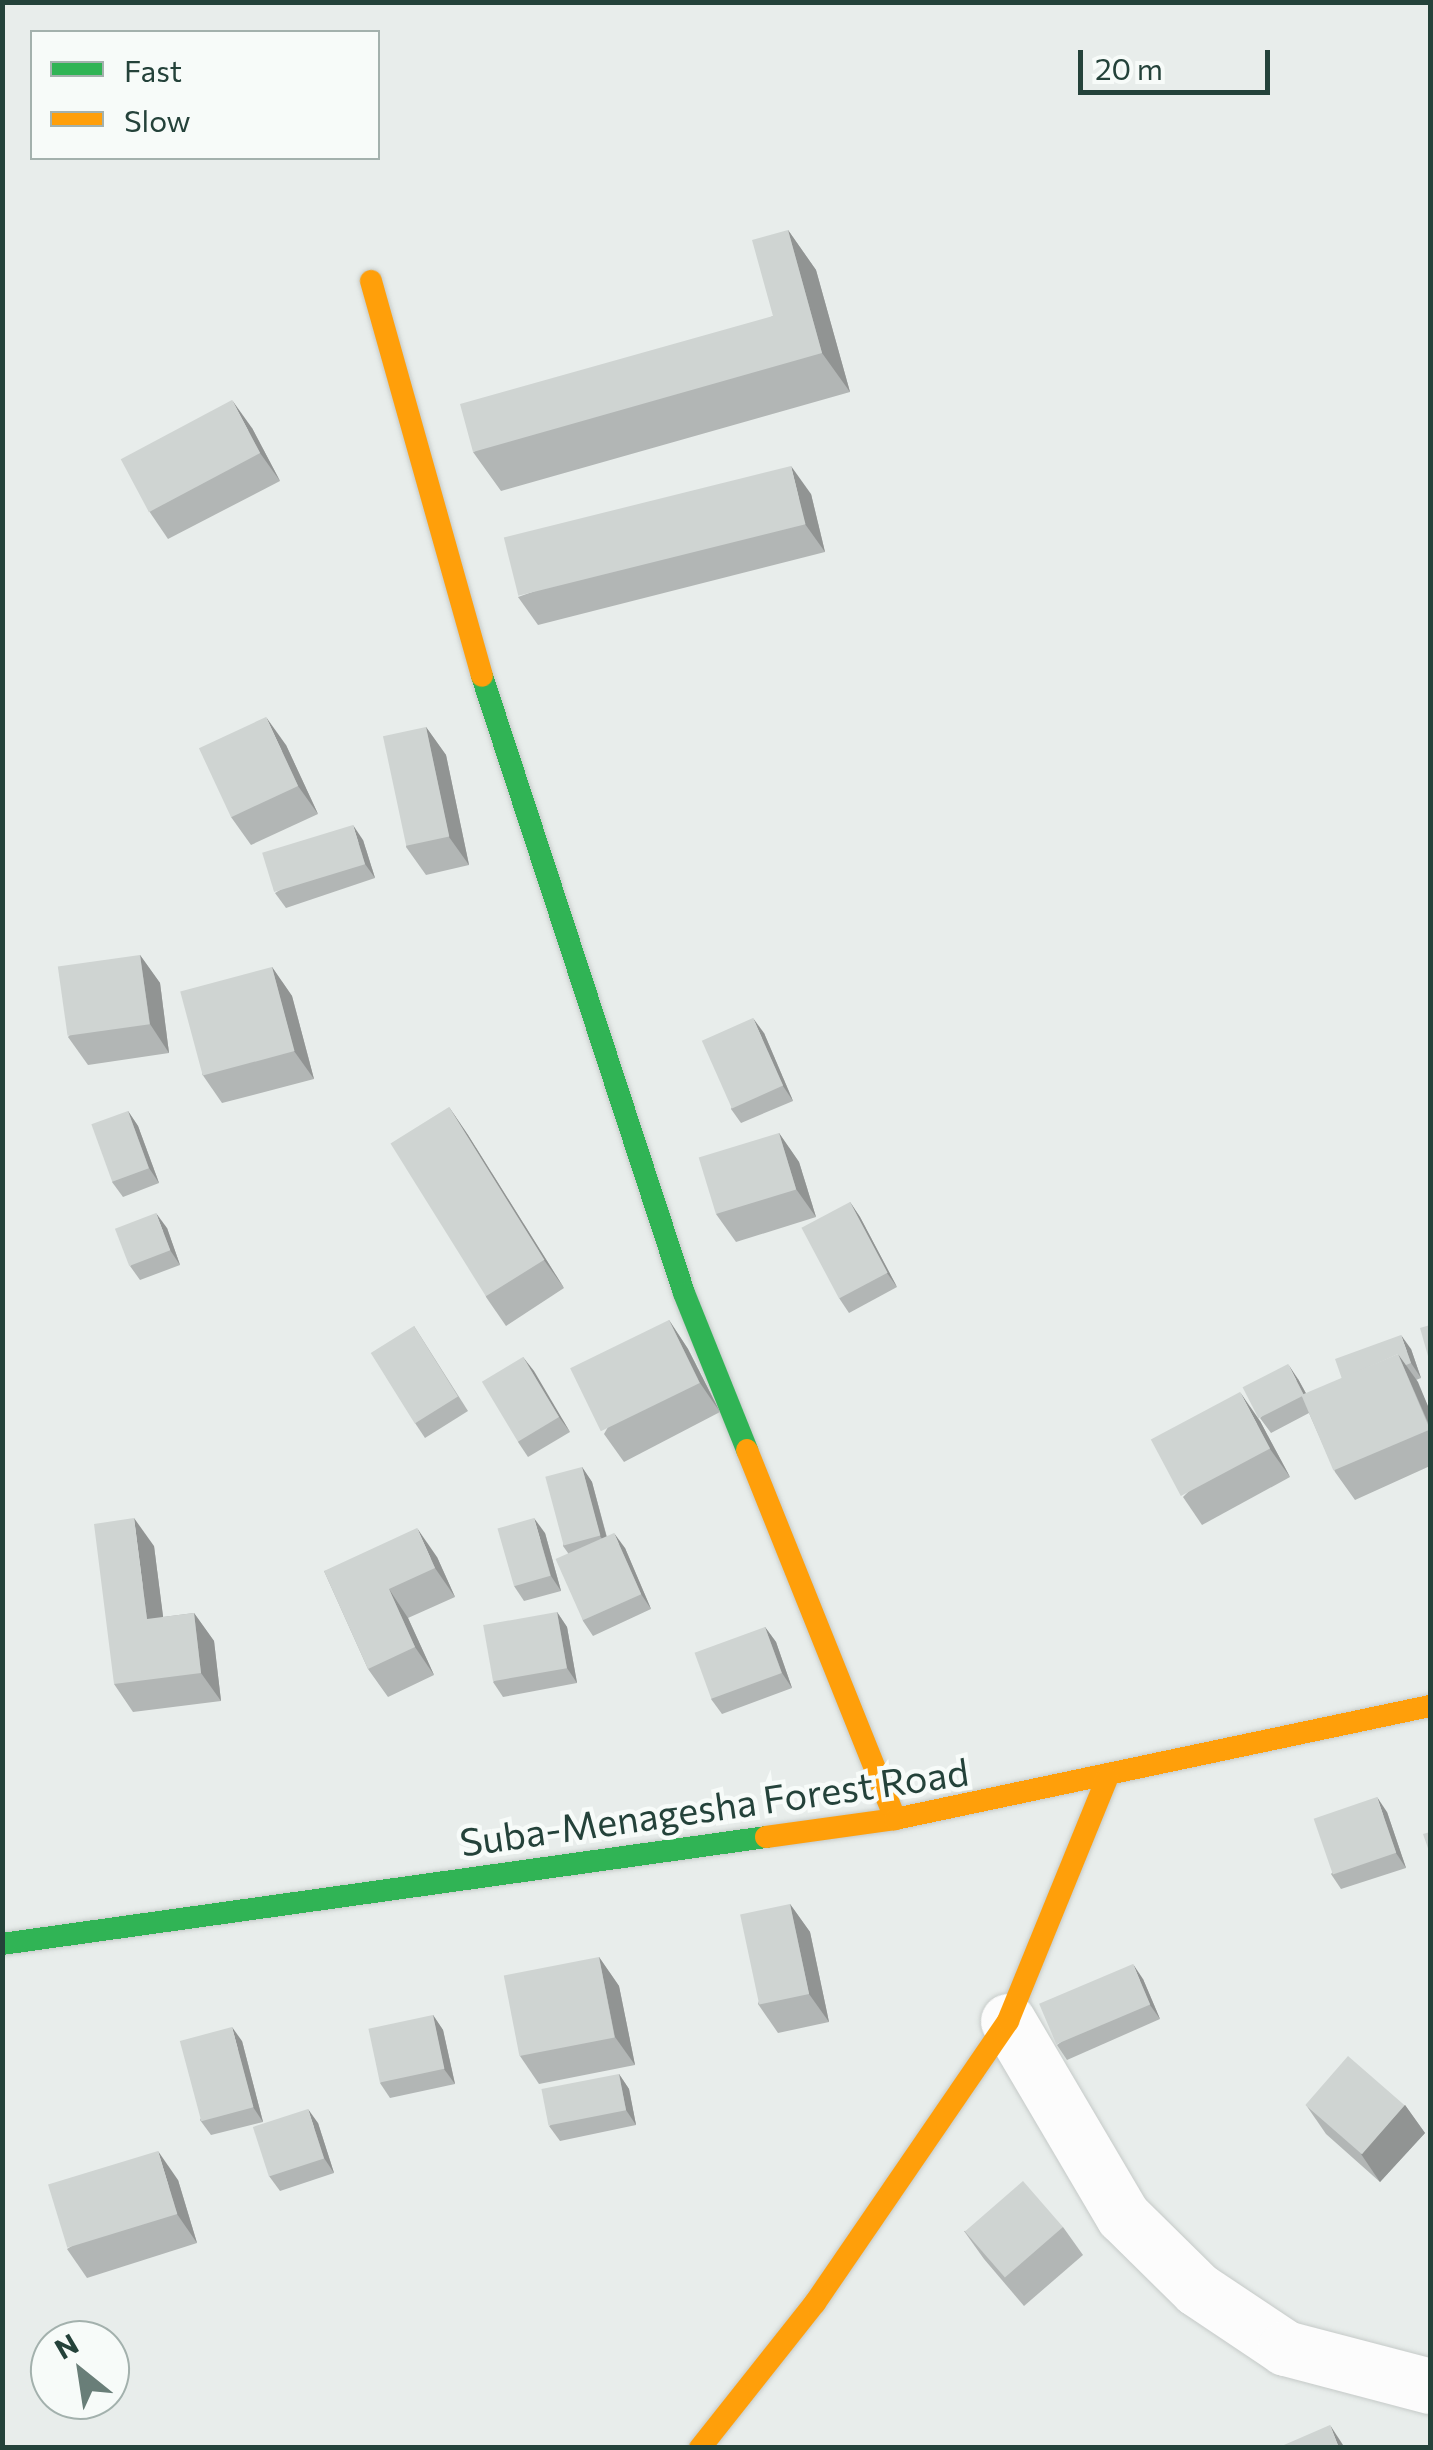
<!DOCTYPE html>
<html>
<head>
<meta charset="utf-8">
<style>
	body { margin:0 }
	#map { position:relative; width:1433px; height:2450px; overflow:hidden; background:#e8edeb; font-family:Commissioner,sans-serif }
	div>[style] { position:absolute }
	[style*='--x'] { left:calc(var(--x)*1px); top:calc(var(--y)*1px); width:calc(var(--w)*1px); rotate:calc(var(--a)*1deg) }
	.roads { filter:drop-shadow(0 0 2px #c5cac8) drop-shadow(0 0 2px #c5cac8) }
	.street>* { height:55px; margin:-27.5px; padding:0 27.5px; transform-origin:27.5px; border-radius:27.5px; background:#fcfcfc }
	.fast>* { height:22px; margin:-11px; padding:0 11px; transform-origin:11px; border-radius:11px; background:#30b455 }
	.slow>* { height:22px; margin:-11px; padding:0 11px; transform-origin:11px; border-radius:11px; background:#ff9f0a }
	.wall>* { inset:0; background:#b2b6b5 }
	.shaded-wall>* { inset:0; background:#919493 }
	.building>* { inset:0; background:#cfd4d2; transform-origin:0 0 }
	span { translate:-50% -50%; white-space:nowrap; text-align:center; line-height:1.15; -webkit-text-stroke:9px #f7fbf9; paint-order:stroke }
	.street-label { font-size:38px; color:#24423a }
	.frame { position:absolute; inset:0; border:5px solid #24423a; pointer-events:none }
	.legend { position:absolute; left:30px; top:30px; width:350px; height:130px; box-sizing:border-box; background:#f7fbf9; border:2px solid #a3b1ad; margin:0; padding:12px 18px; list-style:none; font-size:30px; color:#24423a }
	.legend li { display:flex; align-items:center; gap:20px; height:50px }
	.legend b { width:50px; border:2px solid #a3b1ad }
	.north { position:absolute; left:30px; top:2320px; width:100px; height:100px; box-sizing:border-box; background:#f7fbf9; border:2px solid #a3b1ad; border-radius:50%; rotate:330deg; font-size:28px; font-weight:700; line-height:40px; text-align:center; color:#24423a }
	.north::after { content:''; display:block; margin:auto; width:35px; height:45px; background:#697e78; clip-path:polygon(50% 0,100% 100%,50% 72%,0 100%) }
	.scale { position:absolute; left:1078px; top:50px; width:192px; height:45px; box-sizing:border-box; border:5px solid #24423a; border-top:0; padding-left:12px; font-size:30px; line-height:35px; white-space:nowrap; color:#24423a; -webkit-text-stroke:8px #f7fbf9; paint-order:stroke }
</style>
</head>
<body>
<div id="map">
	<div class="roads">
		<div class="street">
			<i style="--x:1008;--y:2021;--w:226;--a:59.5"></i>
			<i style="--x:1123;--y:2216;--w:104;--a:44.6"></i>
			<i style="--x:1197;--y:2289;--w:106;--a:33.8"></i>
			<i style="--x:1285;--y:2348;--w:150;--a:14.7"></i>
		</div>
		<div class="fast">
			<i style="--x:482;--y:676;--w:649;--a:71.87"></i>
			<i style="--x:684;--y:1293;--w:169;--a:68.1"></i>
			<i style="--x:2;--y:1944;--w:771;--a:-7.97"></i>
		</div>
		<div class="slow">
			<i style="--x:371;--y:281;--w:410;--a:74.3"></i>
			<i style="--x:747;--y:1450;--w:398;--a:68.1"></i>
			<i style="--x:766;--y:1837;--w:130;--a:-7.9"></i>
			<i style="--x:895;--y:1819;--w:547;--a:-11.93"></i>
			<i style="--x:700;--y:2448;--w:185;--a:-51.6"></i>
			<i style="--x:815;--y:2303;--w:342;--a:-55.6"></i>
			<i style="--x:1008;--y:2021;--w:262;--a:-67.8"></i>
		</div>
	</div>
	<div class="wall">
		<i style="clip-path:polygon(788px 230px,816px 270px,850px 392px,501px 491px,473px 452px,773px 316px)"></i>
		<i style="clip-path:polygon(252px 428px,280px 481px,168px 539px,149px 511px)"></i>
		<i style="clip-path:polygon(811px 494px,825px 552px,538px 625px,518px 597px)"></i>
		<i style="clip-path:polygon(426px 727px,446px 755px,469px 865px,426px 875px,406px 847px)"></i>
		<i style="clip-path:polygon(286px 745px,318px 814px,251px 845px,231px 817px)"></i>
		<i style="clip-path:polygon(363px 840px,375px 878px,286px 908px,275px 893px)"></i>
		<i style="clip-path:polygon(140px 955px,160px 983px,169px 1053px,88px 1065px,68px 1037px)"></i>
		<i style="clip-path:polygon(272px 967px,292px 996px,314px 1079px,222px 1103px,202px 1074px)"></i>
		<i style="clip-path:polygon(764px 1033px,793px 1101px,741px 1123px,731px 1109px)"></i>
		<i style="clip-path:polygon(449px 1107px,468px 1135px,564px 1288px,506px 1326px,486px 1297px)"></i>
		<i style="clip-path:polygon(128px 1111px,138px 1126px,159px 1183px,123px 1197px,112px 1182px)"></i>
		<i style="clip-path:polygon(779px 1133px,799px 1162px,816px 1217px,736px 1242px,716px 1214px)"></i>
		<i style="clip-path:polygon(850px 1202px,860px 1217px,897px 1287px,849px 1313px,839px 1298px)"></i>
		<i style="clip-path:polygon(167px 1228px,180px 1265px,140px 1280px,130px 1266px)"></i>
		<i style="clip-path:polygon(669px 1320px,688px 1349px,720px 1412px,624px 1462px,604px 1434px)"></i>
		<i style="clip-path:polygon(414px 1326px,468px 1411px,425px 1438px,415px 1423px)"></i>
		<i style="clip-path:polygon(1411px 1349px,1421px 1378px,1416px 1380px,1430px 1411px,1430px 1466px,1355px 1500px,1335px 1472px,1309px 1413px,1271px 1433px,1260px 1418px,1298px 1379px,1307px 1395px)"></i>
		<i style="clip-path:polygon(523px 1357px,570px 1432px,528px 1457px,518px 1442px)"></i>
		<i style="clip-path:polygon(1260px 1421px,1290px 1477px,1202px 1525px,1183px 1497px)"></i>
		<i style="clip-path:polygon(582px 1467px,592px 1482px,607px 1537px,625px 1548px,651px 1609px,593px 1636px,583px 1621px,568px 1553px,563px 1546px)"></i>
		<i style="clip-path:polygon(545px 1533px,561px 1591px,524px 1601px,514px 1586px)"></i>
		<i style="clip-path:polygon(154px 1546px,163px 1617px,194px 1613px,214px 1641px,221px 1701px,133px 1712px,114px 1684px)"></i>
		<i style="clip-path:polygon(437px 1557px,455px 1597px,408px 1618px,434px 1675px,388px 1697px,368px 1669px,324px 1571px)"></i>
		<i style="clip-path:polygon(557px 1612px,567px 1627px,577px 1683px,503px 1697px,493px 1682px)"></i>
		<i style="clip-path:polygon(765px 1627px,776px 1642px,792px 1688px,722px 1714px,711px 1699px)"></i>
		<i style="clip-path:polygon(1387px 1812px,1406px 1868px,1341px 1889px,1331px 1874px)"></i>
		<i style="clip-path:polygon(790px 1904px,810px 1932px,829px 2022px,778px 2033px,758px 2004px)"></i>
		<i style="clip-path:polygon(599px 1957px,619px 1986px,635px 2065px,539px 2084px,520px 2056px)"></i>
		<i style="clip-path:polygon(1143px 1979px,1160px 2019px,1067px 2060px,1057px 2045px)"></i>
		<i style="clip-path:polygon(433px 2015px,443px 2030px,455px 2084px,390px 2098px,380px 2083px)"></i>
		<i style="clip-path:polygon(242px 2041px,263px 2122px,211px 2135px,200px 2120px)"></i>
		<i style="clip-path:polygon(619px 2074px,629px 2089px,636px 2125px,560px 2141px,549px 2126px)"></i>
		<i style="clip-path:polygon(1306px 2105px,1405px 2105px,1425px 2133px,1380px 2182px,1326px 2134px)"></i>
		<i style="clip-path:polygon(318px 2123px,334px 2173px,280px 2191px,269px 2176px)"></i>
		<i style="clip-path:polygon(178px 2180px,197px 2243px,87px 2278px,67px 2249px)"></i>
		<i style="clip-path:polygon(1063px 2227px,1083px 2255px,1024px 2306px,984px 2259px,964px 2231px)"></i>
	</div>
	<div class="shaded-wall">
		<i style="clip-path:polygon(788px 230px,816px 270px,850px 392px,822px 353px)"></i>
		<i style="clip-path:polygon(232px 400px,252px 428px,280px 481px,260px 453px)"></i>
		<i style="clip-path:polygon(791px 466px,811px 494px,825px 552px,805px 524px)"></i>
		<i style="clip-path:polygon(266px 717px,286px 745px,318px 814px,298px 786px)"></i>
		<i style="clip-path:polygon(426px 727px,446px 755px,469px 865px,449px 837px)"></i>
		<i style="clip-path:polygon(353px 825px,363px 840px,375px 878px,365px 864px)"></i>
		<i style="clip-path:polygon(140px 955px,160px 983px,169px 1053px,150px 1024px)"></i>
		<i style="clip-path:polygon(272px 967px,292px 996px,314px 1079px,294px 1051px)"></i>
		<i style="clip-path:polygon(753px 1018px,764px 1033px,793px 1101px,783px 1086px)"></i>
		<i style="clip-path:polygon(449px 1107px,468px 1135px,564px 1288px,544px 1260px)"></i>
		<i style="clip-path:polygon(128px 1111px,138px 1126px,159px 1183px,149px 1168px)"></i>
		<i style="clip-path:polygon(779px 1133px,799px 1162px,816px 1217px,796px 1189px)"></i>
		<i style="clip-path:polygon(850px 1202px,860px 1217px,897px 1287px,887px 1273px)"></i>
		<i style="clip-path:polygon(156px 1213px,167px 1228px,180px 1265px,170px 1250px)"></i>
		<i style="clip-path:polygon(669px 1320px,688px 1349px,720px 1412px,700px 1383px)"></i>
		<i style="clip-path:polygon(1401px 1335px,1411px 1349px,1421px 1378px,1411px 1363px)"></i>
		<i style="clip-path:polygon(1398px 1354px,1418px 1382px,1430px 1411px,1430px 1427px)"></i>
		<i style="clip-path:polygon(523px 1357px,534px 1371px,570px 1432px,559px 1417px)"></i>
		<i style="clip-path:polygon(1288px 1364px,1298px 1379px,1315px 1410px,1304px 1395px)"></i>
		<i style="clip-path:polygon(1240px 1392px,1260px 1421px,1290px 1477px,1270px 1449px)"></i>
		<i style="clip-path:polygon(582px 1467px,592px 1482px,610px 1550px,600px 1536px)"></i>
		<i style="clip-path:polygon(134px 1518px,154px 1546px,167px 1647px,147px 1619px)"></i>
		<i style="clip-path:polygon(534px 1518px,545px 1533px,561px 1591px,551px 1576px)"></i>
		<i style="clip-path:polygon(417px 1528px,437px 1557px,455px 1597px,435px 1568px)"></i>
		<i style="clip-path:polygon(614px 1533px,625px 1548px,651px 1609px,641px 1594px)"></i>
		<i style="clip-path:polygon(389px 1589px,408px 1618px,434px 1675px,415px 1647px)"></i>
		<i style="clip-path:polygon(557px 1612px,567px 1627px,577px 1683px,567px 1668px)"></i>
		<i style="clip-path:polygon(194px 1613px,214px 1641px,221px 1701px,201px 1673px)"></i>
		<i style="clip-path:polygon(765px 1627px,776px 1642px,792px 1688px,782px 1673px)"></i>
		<i style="clip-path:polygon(1377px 1797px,1387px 1812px,1406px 1868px,1396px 1853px)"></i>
		<i style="clip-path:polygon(790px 1904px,810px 1932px,829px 2022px,809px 1994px)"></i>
		<i style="clip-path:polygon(599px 1957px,619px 1986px,635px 2065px,615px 2037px)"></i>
		<i style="clip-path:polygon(1133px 1964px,1143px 1979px,1160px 2019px,1150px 2005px)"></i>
		<i style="clip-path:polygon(433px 2015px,443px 2030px,455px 2084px,444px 2069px)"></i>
		<i style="clip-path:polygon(232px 2027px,242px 2041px,263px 2122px,253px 2107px)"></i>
		<i style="clip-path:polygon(619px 2074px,629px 2089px,636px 2125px,626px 2110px)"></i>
		<i style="clip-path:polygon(1405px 2105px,1425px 2133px,1380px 2182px,1361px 2154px)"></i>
		<i style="clip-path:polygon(308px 2109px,318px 2123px,334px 2173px,324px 2158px)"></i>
		<i style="clip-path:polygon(158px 2151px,178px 2180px,197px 2243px,177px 2214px)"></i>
		<i style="clip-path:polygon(1330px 2425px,1345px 2448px,1339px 2448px)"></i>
	</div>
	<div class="building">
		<i style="clip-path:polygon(788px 230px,822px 353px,473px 452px,460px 404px,773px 316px,752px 240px)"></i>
		<i style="left:232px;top:400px;width:60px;height:126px;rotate:62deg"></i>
		<i style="left:791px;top:466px;width:60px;height:296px;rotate:76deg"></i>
		<i style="left:266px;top:717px;width:76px;height:74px;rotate:65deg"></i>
		<i style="left:426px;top:727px;width:112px;height:44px;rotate:78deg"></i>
		<i style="left:353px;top:825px;width:41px;height:95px;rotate:73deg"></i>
		<i style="left:140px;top:955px;width:70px;height:83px;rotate:82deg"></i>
		<i style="left:272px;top:967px;width:87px;height:95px;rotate:75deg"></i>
		<i style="left:753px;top:1018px;width:74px;height:56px;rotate:66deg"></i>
		<i style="left:449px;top:1107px;width:180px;height:69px;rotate:58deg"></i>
		<i style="left:128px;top:1111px;width:61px;height:39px;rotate:70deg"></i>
		<i style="left:779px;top:1133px;width:59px;height:84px;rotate:73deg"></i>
		<i style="left:850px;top:1202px;width:80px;height:55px;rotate:62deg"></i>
		<i style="left:156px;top:1213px;width:40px;height:44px;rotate:69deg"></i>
		<i style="left:669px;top:1320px;width:70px;height:110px;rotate:64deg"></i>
		<i style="clip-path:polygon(1430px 1325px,1430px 1363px,1420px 1328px)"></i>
		<i style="left:414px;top:1326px;width:83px;height:51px;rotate:58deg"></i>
		<i style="clip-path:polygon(1401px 1335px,1411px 1363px,1406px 1365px,1398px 1354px,1342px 1379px,1335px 1359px)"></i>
		<i style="left:1398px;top:1354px;width:82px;height:105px;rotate:67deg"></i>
		<i style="left:523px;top:1357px;width:70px;height:48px;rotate:59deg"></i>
		<i style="left:1288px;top:1364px;width:35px;height:51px;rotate:63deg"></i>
		<i style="left:1240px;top:1392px;width:64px;height:101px;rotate:62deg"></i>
		<i style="left:582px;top:1467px;width:71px;height:38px;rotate:75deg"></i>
		<i style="clip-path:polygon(134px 1518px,147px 1619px,194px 1613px,201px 1673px,114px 1684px,94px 1524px)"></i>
		<i style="left:534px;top:1518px;width:60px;height:38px;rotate:74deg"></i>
		<i style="clip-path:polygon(417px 1528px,435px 1568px,389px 1589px,415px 1647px,368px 1669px,324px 1571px)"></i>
		<i style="left:614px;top:1533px;width:67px;height:64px;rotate:66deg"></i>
		<i style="left:557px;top:1612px;width:57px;height:75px;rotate:80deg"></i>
		<i style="left:765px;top:1627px;width:49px;height:75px;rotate:70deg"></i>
		<i style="left:1377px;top:1797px;width:59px;height:67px;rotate:71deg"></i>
		<i style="clip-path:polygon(1430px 1832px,1430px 1854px,1423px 1834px)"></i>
		<i style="left:790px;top:1904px;width:92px;height:51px;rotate:78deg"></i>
		<i style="left:599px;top:1957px;width:82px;height:97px;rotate:79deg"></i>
		<i style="left:1133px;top:1964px;width:44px;height:102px;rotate:67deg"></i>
		<i style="left:433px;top:2015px;width:55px;height:66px;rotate:78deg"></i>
		<i style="left:232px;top:2027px;width:83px;height:54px;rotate:75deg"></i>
		<i style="left:1348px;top:2056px;width:75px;height:65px;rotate:41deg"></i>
		<i style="left:619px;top:2074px;width:37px;height:79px;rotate:79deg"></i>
		<i style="left:308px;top:2109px;width:52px;height:58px;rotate:72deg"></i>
		<i style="left:158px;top:2151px;width:66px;height:115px;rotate:73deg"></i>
		<i style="left:1023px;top:2181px;width:61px;height:77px;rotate:49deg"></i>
		<i style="clip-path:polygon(1330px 2425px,1339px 2448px,1277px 2448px)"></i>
	</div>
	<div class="street-label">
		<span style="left:714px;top:1806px;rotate:-8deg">Suba-Menagesha Forest Road</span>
	</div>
	<div class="frame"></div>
	<ul class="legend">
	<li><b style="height:12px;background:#30b455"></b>Fast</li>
	<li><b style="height:12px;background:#ff9f0a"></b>Slow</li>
	</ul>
	<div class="north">N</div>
	<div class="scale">20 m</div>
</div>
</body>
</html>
